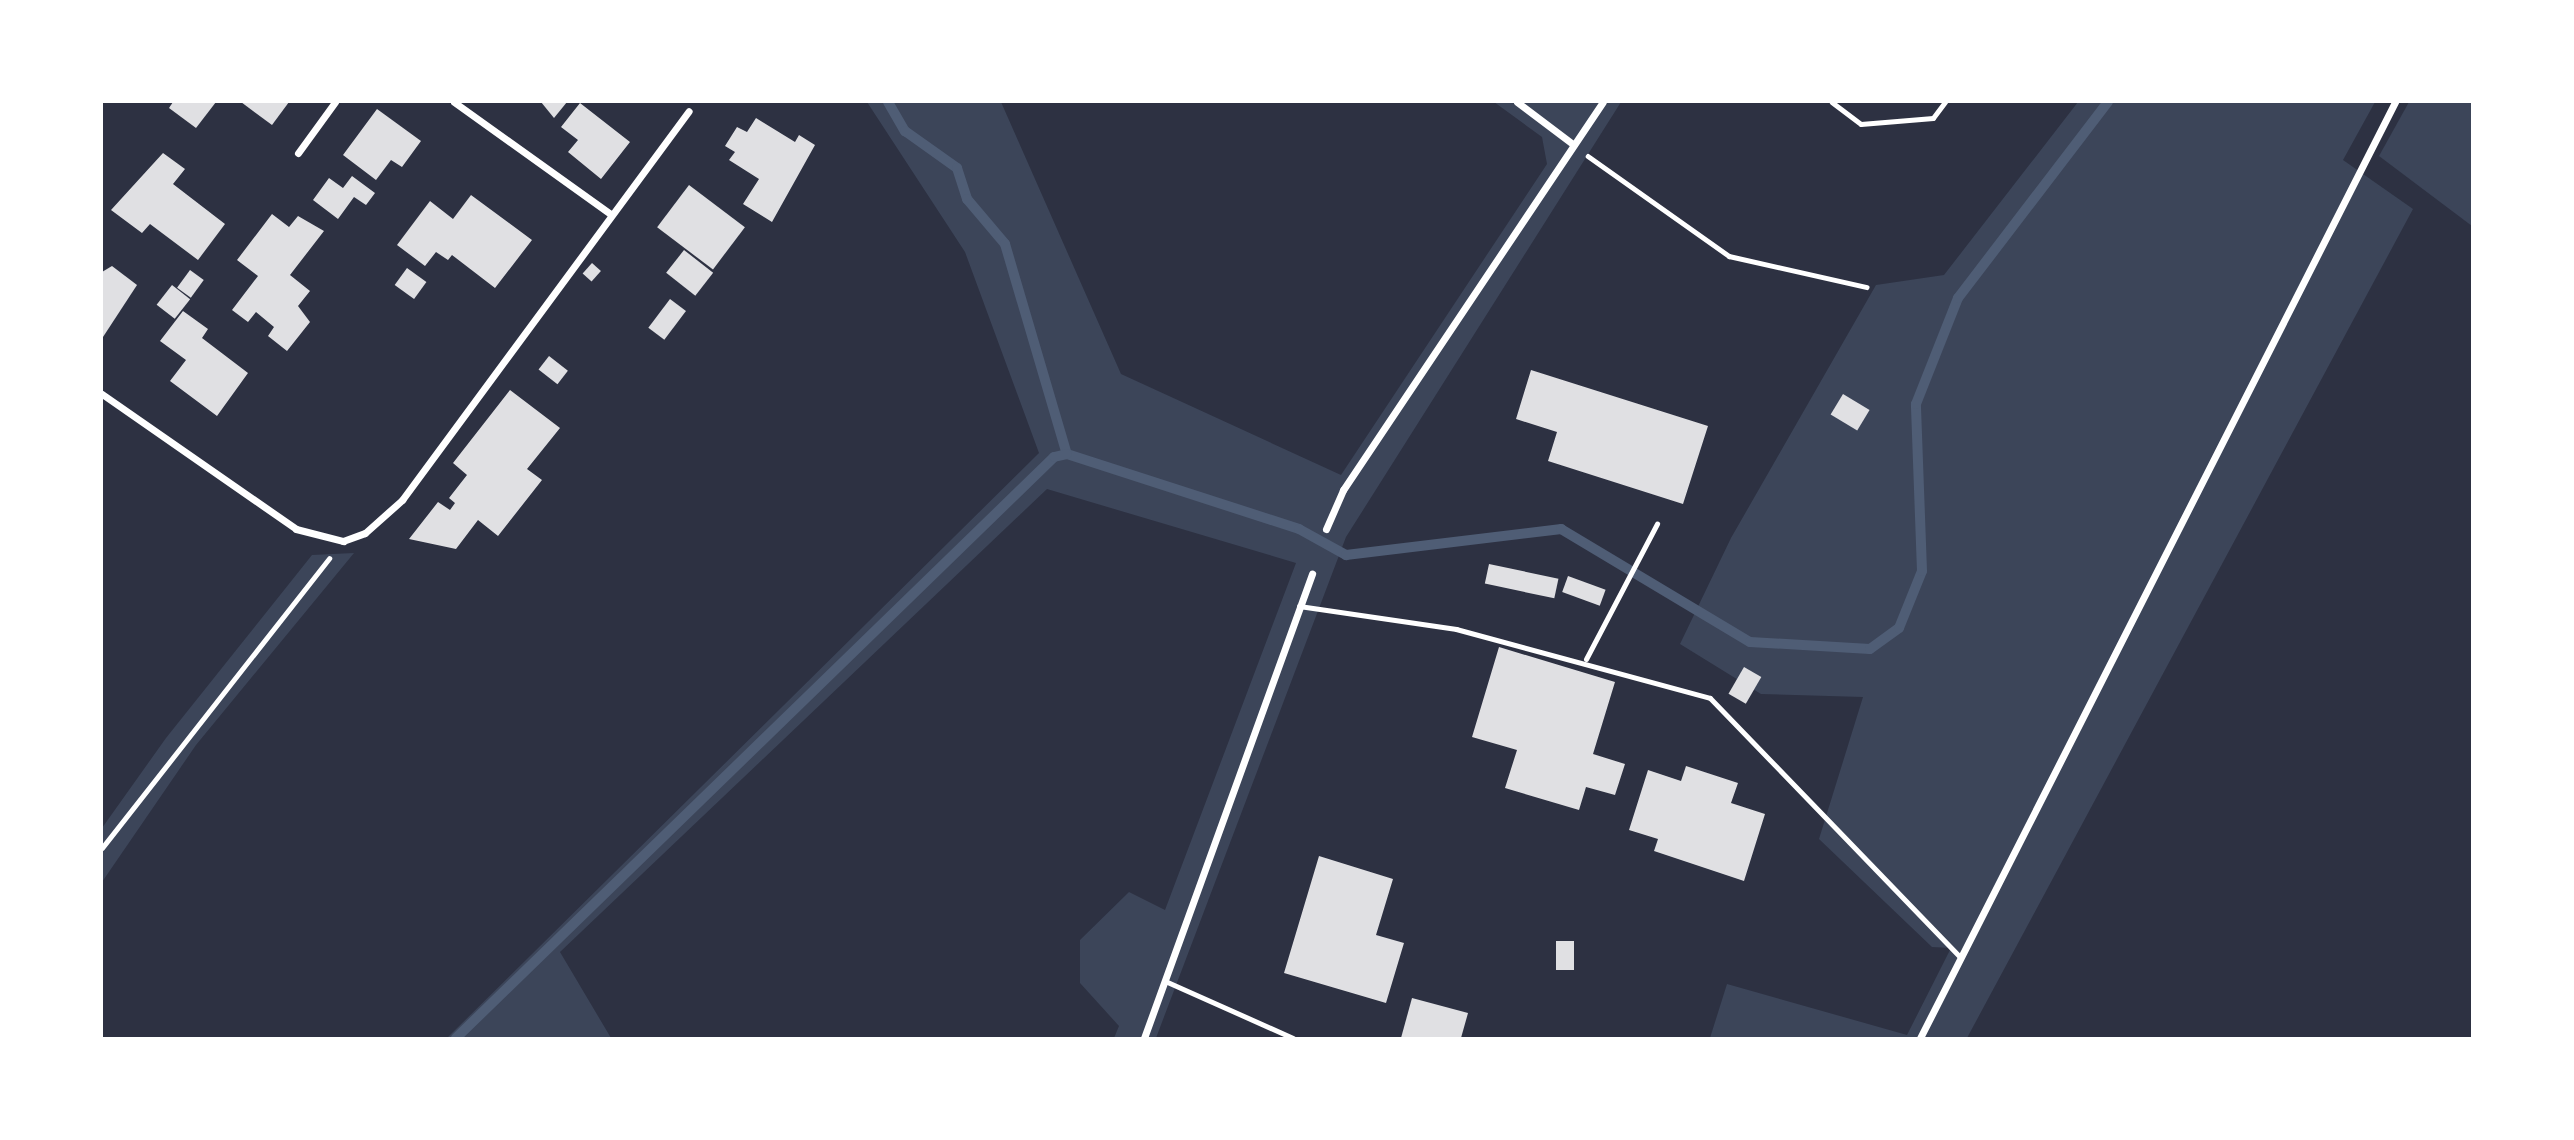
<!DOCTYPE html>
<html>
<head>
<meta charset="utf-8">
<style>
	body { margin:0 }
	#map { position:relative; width:2574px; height:1140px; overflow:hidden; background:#2d3142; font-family:"DejaVu Sans",sans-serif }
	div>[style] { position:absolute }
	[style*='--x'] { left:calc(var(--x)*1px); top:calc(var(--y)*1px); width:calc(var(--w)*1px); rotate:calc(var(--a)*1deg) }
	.green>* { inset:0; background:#3c4559 }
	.stream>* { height:10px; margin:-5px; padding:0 5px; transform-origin:5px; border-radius:5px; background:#4f5d75 }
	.building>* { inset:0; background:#e0e0e3; transform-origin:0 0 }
	.path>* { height:4.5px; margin:-2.25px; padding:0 2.25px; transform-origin:2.25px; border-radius:2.25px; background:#fff }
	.service>* { height:5px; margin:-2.5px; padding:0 2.5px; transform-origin:2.5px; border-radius:2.5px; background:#fff }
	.minor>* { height:7px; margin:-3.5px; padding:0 3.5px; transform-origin:3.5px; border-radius:3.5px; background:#fff }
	span { translate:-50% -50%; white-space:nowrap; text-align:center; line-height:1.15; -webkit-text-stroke:6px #fff; paint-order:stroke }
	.frame { position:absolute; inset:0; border:103px solid #fff; pointer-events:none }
</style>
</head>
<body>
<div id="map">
	<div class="green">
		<i style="clip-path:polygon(867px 102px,1001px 102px,1121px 374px,1341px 475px,1547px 164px,1542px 137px,1494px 102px,1621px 102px,1346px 537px,1156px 1038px,1114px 1038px,1119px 1026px,1080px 983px,1080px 940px,1129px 892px,1165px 910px,1296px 563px,1047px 489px,560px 952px,611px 1038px,447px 1038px,1039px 453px,965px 252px)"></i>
		<i style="clip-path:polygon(2078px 102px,2375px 102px,2343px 160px,2413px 209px,1967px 1038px,1710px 1038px,1727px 984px,1907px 1035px,1951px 948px,1932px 947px,1819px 839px,1863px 697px,1761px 694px,1680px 644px,1731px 538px,1876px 285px,1944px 275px)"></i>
		<i style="clip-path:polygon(2409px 102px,2472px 102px,2472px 226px,2379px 156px)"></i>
		<i style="clip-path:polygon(354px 553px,196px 745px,102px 882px,102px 828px,166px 738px,312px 555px)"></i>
	</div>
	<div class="stream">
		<i style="--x:888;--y:102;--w:34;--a:60"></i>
		<i style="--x:905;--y:131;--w:64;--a:35.4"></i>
		<i style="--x:957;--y:168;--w:33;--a:72"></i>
		<i style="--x:967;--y:199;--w:59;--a:49.8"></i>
		<i style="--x:1005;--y:244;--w:219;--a:73.6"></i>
		<i style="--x:1067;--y:454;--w:244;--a:17.9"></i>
		<i style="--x:1299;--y:529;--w:54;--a:29"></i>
		<i style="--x:1346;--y:555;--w:217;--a:-6.9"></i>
		<i style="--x:1561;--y:529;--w:220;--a:30.9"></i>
		<i style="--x:1750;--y:642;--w:120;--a:3.3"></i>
		<i style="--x:1870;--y:649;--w:36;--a:-36"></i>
		<i style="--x:1899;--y:628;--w:61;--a:-68"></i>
		<i style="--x:1922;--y:571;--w:167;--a:-92.1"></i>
		<i style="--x:1916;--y:404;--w:114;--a:-68.4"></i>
		<i style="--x:1958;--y:298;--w:247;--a:-52.6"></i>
		<i style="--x:456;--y:1038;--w:834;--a:-44.17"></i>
		<i style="--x:1054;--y:457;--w:13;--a:-13"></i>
	</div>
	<div class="building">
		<i style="clip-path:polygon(173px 102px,216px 102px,196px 128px,169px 108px)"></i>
		<i style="clip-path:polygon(241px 102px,289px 102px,272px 125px)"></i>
		<i style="clip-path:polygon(541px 102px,567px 102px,554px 118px)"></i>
		<i style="clip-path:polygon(580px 103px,630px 142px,601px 179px,568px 152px,578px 140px,561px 127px)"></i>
		<i style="clip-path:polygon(377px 109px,421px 141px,402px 167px,391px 160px,376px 180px,343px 155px)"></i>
		<i style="clip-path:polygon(756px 118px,795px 142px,799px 135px,815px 145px,772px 222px,743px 204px,759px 179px,729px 160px,735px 152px,725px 146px,737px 127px,747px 132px)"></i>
		<i style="clip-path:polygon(163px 153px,185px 169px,173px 184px,225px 224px,198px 260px,150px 224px,142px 233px,111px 210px)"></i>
		<i style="clip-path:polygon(352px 176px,375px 193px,366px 205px,354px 197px,338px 219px,313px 200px,329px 178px,343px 188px)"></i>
		<i style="left:689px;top:185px;width:70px;height:53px;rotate:37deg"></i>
		<i style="clip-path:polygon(471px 195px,532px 240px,495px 288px,452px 255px,448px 260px,436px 252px,425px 266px,397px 245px,430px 201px,453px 219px)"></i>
		<i style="clip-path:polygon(272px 214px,289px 227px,298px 216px,324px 231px,290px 275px,310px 291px,298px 306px,310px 322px,287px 351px,268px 336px,274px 327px,256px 312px,248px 322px,232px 310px,258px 276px,237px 260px)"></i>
		<i style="left:684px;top:250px;width:37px;height:29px;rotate:38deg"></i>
		<i style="left:592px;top:263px;width:12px;height:14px;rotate:42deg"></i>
		<i style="clip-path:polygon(112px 266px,137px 285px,103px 337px,102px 272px)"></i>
		<i style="left:407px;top:268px;width:24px;height:21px;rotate:36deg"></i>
		<i style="left:190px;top:270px;width:17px;height:22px;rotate:36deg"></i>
		<i style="left:172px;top:285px;width:23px;height:25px;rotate:38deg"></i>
		<i style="left:670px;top:299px;width:20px;height:36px;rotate:37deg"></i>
		<i style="clip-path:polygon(183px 311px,208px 329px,202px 338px,248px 373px,217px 416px,170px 381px,186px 360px,160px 341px)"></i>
		<i style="left:549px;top:356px;width:24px;height:17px;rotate:38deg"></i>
		<i style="clip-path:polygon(1531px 370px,1708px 426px,1683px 504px,1548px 461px,1557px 432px,1516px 419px)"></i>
		<i style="clip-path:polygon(510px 390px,560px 428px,527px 469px,542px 480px,498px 536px,478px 520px,456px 549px,409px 539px,438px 502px,450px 510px,455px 503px,449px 498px,467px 475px,453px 463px)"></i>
		<i style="left:1843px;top:394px;width:31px;height:24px;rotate:31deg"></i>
		<i style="left:1489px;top:564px;width:71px;height:20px;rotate:12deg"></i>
		<i style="left:1568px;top:576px;width:40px;height:17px;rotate:20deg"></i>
		<i style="clip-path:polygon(1499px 647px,1615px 682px,1593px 754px,1625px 764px,1615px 795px,1586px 787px,1579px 810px,1505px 788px,1517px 750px,1472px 737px)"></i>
		<i style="left:1744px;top:667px;width:20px;height:31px;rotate:30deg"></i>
		<i style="clip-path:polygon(1686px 766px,1738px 783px,1731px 803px,1765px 814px,1744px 881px,1654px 851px,1658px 839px,1629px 830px,1648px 770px,1681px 781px)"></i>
		<i style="clip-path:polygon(1319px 856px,1393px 879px,1376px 935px,1404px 943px,1386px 1003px,1284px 973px)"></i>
		<i style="left:1556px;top:941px;width:18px;height:29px"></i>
		<i style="clip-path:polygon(1412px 998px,1468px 1013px,1461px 1038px,1401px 1038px)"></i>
	</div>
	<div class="path">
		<i style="--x:1832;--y:102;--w:36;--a:37"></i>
		<i style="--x:1861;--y:124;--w:72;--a:-4.8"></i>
		<i style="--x:1933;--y:118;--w:20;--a:-53"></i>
		<i style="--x:1588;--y:156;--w:173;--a:35.3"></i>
		<i style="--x:1729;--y:256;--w:141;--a:12.7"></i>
		<i style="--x:102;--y:848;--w:368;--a:-51.9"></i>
	</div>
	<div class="service">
		<i style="--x:1299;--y:606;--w:159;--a:8.3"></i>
		<i style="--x:1456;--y:629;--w:263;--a:15.2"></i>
		<i style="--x:1710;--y:698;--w:361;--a:46"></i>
		<i style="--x:1586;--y:659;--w:153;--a:-62.3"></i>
		<i style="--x:1165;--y:981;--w:140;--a:24"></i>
	</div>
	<div class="minor">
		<i style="--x:454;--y:102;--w:191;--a:35.6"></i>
		<i style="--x:1517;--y:102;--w:71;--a:37"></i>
		<i style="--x:298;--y:153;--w:63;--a:-54"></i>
		<i style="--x:102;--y:394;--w:236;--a:34.8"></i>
		<i style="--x:296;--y:529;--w:49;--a:14.3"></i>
		<i style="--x:343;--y:541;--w:23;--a:-20"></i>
		<i style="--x:365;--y:533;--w:50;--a:-41.7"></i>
		<i style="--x:402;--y:500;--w:483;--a:-53.6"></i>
		<i style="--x:1326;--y:529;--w:43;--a:-66.4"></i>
		<i style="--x:1343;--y:490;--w:467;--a:-56.2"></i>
		<i style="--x:1144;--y:1038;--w:494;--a:-70.1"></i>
		<i style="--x:1920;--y:1038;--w:1050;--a:-63.09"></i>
	</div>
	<div class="frame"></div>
</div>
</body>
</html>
